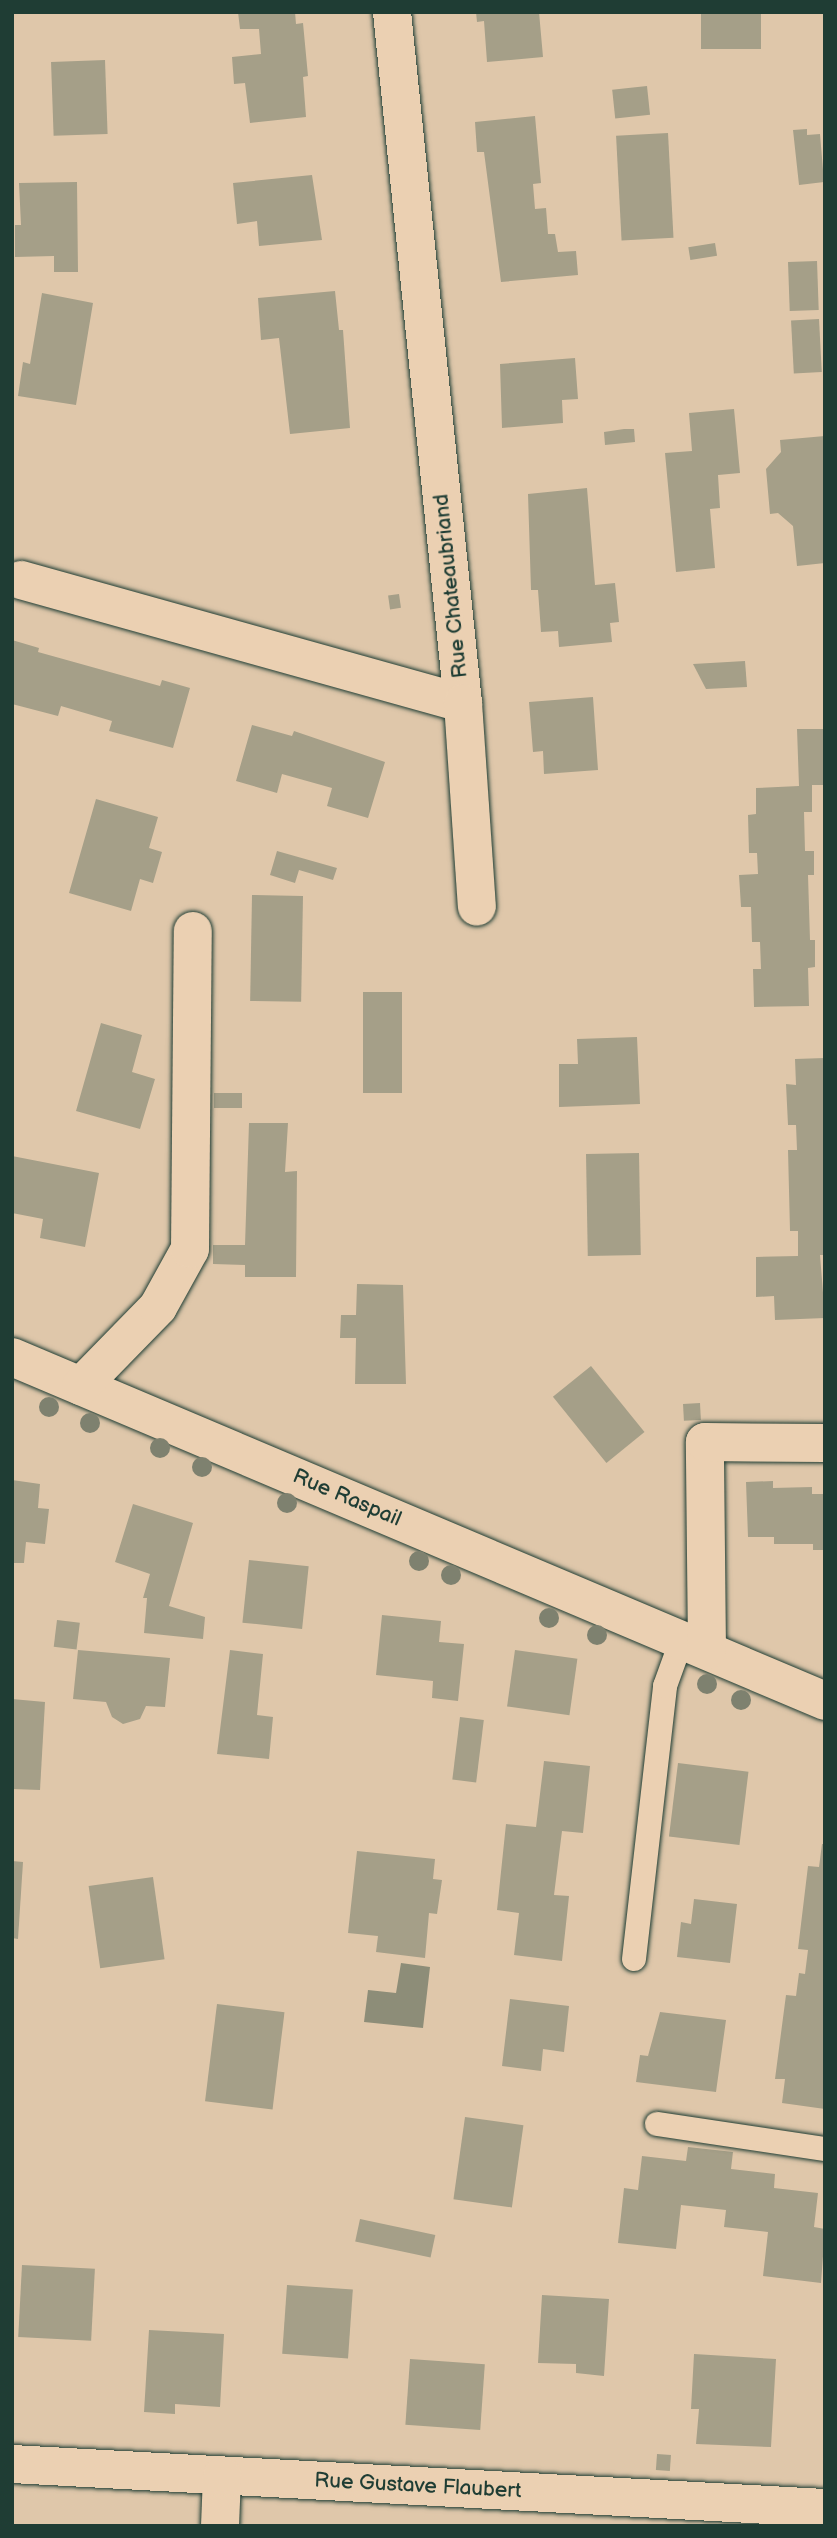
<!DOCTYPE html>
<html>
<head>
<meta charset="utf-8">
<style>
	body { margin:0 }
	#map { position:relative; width:837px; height:2538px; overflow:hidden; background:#dfc7aa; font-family:"Balsamiq Sans",sans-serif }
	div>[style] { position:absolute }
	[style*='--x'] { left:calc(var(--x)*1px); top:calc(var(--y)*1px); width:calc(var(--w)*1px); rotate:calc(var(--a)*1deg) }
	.water>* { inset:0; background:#8d8d78 }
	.building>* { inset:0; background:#a59f88; transform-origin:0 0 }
	.roads { filter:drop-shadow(0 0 2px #1f3d34) drop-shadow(0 0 2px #1f3d34) }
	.lane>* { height:24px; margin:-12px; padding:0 12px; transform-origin:12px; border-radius:12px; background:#ebd0b2 }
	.street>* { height:38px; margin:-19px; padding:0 19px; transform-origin:19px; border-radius:19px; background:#ebd0b2 }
	.trees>* { width:20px; height:20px; margin:-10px; border-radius:50%; background:#7e816f }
	span { translate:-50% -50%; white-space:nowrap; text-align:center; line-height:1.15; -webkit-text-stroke:6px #ebd0b2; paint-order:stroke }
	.street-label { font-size:21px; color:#1f3d34 }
	.frame { position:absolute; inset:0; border:14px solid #1f3d34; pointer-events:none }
</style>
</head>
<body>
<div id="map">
	<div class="water">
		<i style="clip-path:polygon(401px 1963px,430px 1967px,423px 2028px,364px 2022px,368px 1990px,396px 1993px)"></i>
	</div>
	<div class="building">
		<i style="clip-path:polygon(238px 12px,295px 12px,296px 24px,303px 23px,308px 76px,303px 77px,306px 117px,250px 123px,245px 83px,234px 84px,232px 57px,261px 54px,259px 29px,240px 29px)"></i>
		<i style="clip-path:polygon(476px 12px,539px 12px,543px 57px,487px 62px,484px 21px,477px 22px)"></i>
		<i style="left:701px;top:12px;width:60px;height:37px"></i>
		<i style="left:105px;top:60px;width:74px;height:54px;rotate:88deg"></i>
		<i style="left:647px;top:86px;width:29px;height:35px;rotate:84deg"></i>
		<i style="clip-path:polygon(535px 116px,541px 183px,533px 184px,535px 209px,546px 208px,548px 234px,555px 234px,558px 252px,576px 251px,578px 275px,501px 282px,484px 152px,477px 152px,475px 122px)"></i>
		<i style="clip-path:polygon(807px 129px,807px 135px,820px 134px,824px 182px,799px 185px,793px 130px)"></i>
		<i style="left:668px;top:133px;width:105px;height:52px;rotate:87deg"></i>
		<i style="clip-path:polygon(312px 175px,322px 240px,259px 246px,257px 221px,237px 224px,233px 183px)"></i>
		<i style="clip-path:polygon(77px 182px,78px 272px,54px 272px,54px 256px,15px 257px,15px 225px,21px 225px,19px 183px)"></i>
		<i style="left:715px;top:243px;width:13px;height:27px;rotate:81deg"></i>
		<i style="left:817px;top:261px;width:49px;height:29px;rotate:88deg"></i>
		<i style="clip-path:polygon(335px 291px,339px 330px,343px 330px,350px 428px,290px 434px,279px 338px,261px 340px,258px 298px)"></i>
		<i style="clip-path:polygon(42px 293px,93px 303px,76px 405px,18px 396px,23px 362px,30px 364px)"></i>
		<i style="left:819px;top:319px;width:53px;height:28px;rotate:87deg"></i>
		<i style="clip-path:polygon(575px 358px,578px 399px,562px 400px,563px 423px,502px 428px,500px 364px)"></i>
		<i style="clip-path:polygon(734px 409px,740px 473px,718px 475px,720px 508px,710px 509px,715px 568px,676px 572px,665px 453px,692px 451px,689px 413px)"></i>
		<i style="clip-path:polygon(624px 429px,634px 429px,635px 442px,605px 445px,604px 432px)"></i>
		<i style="clip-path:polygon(825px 436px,825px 563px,797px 566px,793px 526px,778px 513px,770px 514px,766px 469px,781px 452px,780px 440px)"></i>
		<i style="clip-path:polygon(587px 488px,595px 585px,615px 583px,619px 622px,610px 623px,612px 642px,559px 647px,558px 631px,541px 632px,538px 590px,531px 590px,528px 494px)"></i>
		<i style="left:399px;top:594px;width:14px;height:11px;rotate:82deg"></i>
		<i style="clip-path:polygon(12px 640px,39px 648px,38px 652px,160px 686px,162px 680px,190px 688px,173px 748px,109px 731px,112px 721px,61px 706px,58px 716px,12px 704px)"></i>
		<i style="clip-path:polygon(745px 661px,747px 687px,706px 689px,693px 664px)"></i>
		<i style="clip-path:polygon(593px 697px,598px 770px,544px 774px,543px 751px,533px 752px,529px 702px)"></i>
		<i style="clip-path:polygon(252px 725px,292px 736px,294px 731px,385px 762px,368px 818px,327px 806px,332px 788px,282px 774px,277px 793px,236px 781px)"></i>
		<i style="clip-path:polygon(797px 729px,825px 729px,825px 785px,812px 785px,812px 812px,804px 812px,805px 851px,814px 851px,814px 875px,808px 875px,810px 940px,815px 940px,815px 967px,808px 968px,809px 1006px,754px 1007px,753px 969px,761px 969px,760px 942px,752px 942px,751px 907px,741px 907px,739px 875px,758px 874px,757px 853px,749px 853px,748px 815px,756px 814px,756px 788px,799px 786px)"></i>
		<i style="clip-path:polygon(96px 799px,158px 817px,149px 848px,162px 852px,153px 883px,140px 879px,131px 911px,69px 893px)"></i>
		<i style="clip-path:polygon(277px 851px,337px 868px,333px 880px,299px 870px,295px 883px,270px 875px)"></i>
		<i style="left:252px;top:895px;width:51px;height:106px;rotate:1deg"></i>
		<i style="left:363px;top:992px;width:39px;height:101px"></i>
		<i style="clip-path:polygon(101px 1023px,142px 1035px,132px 1072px,155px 1079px,140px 1129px,76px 1111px)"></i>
		<i style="clip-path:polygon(637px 1037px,640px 1104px,559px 1107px,559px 1064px,578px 1064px,577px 1039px)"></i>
		<i style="clip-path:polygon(825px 1058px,825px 1255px,820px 1255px,825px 1318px,775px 1320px,774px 1296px,756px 1297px,756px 1257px,798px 1256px,798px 1231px,790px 1231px,788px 1150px,797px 1150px,796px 1125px,788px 1125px,786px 1084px,796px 1085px,795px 1059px)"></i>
		<i style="left:214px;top:1093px;width:28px;height:15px"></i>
		<i style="clip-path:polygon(249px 1123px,288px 1123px,285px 1172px,297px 1171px,296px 1277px,245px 1277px,245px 1265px,213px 1264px,213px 1245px,245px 1245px)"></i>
		<i style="left:639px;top:1153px;width:102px;height:53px;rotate:89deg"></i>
		<i style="clip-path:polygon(12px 1156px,99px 1173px,85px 1247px,40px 1238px,43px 1219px,12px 1213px)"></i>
		<i style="clip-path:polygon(357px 1284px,403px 1285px,406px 1384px,355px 1384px,356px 1338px,340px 1338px,341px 1315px,356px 1315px)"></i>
		<i style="left:591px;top:1366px;width:85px;height:49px;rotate:51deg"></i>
		<i style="left:700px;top:1403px;width:17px;height:17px;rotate:87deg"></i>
		<i style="clip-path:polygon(12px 1480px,40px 1484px,38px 1508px,49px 1509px,45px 1544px,26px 1542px,24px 1563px,12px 1563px)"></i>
		<i style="clip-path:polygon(773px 1481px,773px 1488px,812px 1487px,812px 1494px,825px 1494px,825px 1550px,813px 1550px,813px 1544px,774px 1544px,774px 1537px,748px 1537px,746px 1482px)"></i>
		<i style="clip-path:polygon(133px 1504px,193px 1523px,169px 1606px,205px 1617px,203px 1639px,144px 1633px,147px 1598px,143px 1598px,150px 1574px,115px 1562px)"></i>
		<i style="left:249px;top:1560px;width:60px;height:63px;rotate:6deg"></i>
		<i style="clip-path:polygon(382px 1615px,441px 1621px,439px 1642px,464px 1644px,458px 1701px,432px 1698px,433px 1681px,376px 1675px)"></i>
		<i style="left:57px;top:1620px;width:23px;height:27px;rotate:7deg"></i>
		<i style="clip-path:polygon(78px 1650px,170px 1658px,165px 1707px,146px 1706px,140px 1719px,123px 1724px,112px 1717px,106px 1702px,73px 1699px)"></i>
		<i style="clip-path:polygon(230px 1650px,263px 1654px,257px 1715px,273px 1717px,269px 1759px,217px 1754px)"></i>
		<i style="left:515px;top:1650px;width:63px;height:57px;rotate:8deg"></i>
		<i style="clip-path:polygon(12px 1699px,45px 1702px,40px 1790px,12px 1789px)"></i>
		<i style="left:460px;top:1717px;width:24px;height:63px;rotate:7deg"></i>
		<i style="clip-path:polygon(544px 1761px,590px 1766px,583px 1833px,562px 1831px,554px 1895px,569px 1896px,562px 1961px,514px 1955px,519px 1913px,497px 1910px,506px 1824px,536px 1827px)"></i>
		<i style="left:678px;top:1763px;width:71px;height:74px;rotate:7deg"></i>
		<i style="clip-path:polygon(822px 1844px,825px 1844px,825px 2109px,782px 2103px,785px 2079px,775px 2079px,786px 1995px,796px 1996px,799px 1973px,805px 1974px,808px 1950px,798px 1949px,808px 1866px,819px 1867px)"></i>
		<i style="clip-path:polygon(357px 1851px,435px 1859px,433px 1879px,442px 1880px,437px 1914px,429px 1913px,425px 1958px,376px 1952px,378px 1936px,348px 1933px)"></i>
		<i style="clip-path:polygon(12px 1861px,23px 1862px,18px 1939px,12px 1938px)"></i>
		<i style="left:153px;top:1877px;width:83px;height:65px;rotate:82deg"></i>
		<i style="clip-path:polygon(694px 1899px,737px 1904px,730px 1963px,677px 1957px,681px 1922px,691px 1924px)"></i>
		<i style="clip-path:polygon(510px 1999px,569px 2006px,564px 2052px,543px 2049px,541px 2071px,502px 2066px)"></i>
		<i style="left:217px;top:2004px;width:68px;height:98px;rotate:7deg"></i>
		<i style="clip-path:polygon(660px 2012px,726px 2020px,716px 2092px,636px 2082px,640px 2055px,648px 2056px)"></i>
		<i style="left:465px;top:2117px;width:59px;height:83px;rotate:8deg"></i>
		<i style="clip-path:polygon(688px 2147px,733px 2152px,731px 2169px,775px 2174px,774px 2188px,818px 2193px,814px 2227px,825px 2229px,821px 2283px,763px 2276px,768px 2232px,724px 2227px,726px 2210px,681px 2205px,676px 2249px,618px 2243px,624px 2188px,638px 2190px,642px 2156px,686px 2161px)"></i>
		<i style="left:360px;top:2219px;width:77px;height:23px;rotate:12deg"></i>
		<i style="left:22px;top:2265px;width:73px;height:72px;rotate:3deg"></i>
		<i style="left:287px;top:2285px;width:66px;height:69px;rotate:4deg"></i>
		<i style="clip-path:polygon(542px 2295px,609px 2299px,604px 2376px,576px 2373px,576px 2364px,538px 2363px)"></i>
		<i style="clip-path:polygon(149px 2330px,224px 2334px,220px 2407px,175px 2404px,175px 2414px,144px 2412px)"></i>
		<i style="clip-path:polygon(694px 2354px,776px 2359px,771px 2447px,696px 2444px,699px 2409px,691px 2409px)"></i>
		<i style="left:410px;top:2359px;width:75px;height:66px;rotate:4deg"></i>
		<i style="left:657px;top:2454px;width:14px;height:16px;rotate:4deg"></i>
	</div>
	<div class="roads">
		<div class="lane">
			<i style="--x:634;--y:1959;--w:275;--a:-83.5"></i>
			<i style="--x:665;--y:1686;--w:50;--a:-70.1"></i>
			<i style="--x:657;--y:2124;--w:170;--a:8.5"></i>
		</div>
		<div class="street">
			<i style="--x:21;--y:580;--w:459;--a:15.6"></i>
			<i style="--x:463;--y:703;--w:695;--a:-95.87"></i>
			<i style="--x:463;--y:703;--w:204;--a:86.1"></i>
			<i style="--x:12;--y:1357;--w:883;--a:22.93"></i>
			<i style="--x:81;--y:1386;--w:110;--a:-45.7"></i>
			<i style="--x:158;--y:1307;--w:66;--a:-61.1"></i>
			<i style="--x:190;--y:1249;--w:318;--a:-89.5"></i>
			<i style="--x:707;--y:1650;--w:208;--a:-90.6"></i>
			<i style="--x:705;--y:1442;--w:120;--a:0.5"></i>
			<i style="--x:12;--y:2464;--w:814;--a:3.1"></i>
			<i style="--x:220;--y:2526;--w:50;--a:-87.7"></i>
		</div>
	</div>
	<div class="trees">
		<i style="left:49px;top:1407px"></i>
		<i style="left:90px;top:1423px"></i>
		<i style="left:160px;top:1448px"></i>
		<i style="left:202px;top:1467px"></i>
		<i style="left:287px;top:1503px"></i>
		<i style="left:419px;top:1561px"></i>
		<i style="left:451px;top:1575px"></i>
		<i style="left:549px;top:1618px"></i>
		<i style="left:597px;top:1635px"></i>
		<i style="left:707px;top:1684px"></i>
		<i style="left:741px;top:1700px"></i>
	</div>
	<div class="street-label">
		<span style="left:451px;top:586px;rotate:-96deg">Rue Chateaubriand</span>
		<span style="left:347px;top:1498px;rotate:23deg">Rue Raspail</span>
		<span style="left:418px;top:2486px;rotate:3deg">Rue Gustave Flaubert</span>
	</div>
	<div class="frame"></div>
</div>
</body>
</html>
